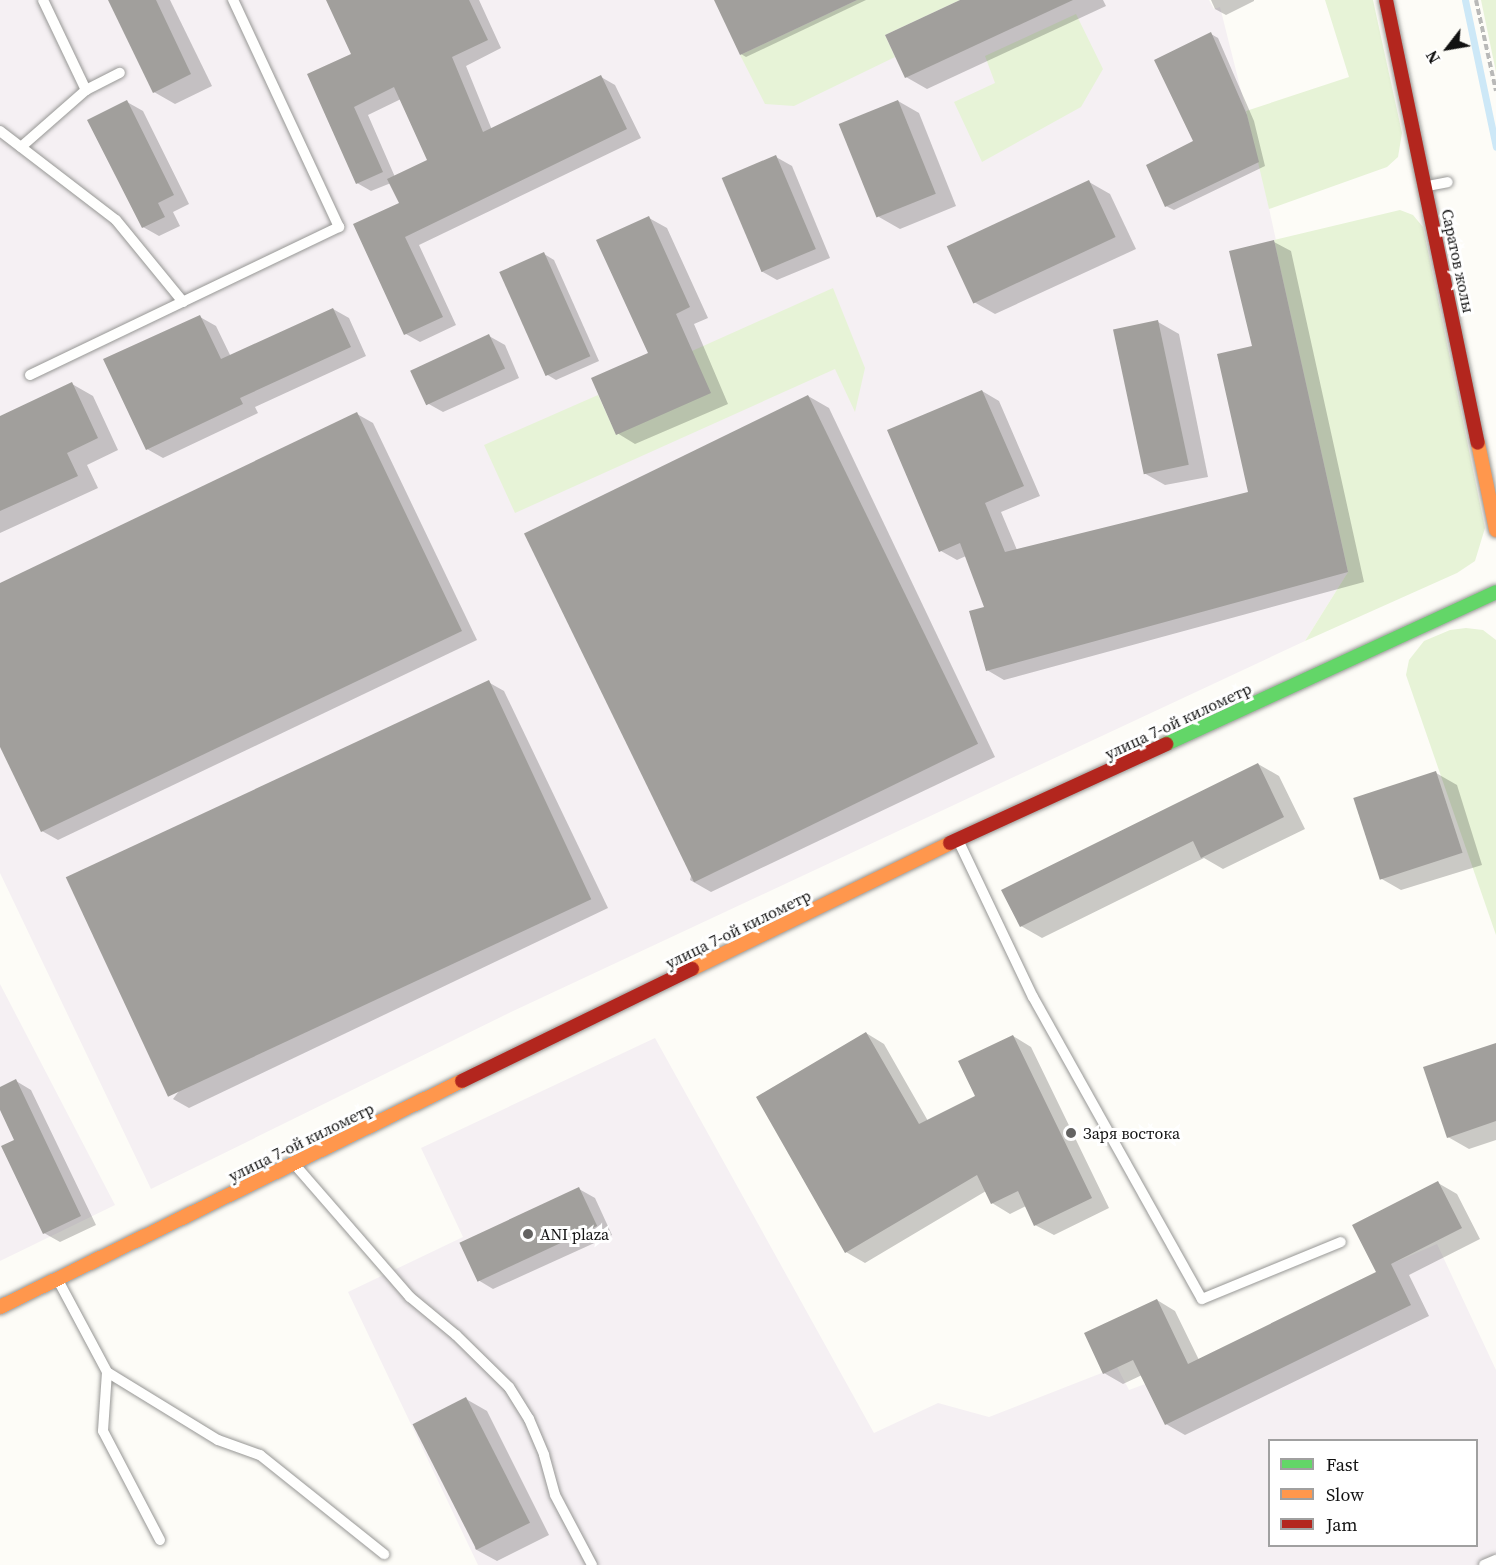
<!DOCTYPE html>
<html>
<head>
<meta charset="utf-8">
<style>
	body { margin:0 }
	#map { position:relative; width:1496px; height:1565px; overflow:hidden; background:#fdfcf7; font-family:"Source Serif 4",serif }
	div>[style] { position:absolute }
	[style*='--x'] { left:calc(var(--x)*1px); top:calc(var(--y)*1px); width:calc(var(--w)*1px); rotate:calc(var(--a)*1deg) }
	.industrial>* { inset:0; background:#f5f0f3 }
	.green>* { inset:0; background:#e7f3d7 }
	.shadow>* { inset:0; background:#0003 }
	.stream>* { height:7px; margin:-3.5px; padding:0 3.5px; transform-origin:3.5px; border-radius:3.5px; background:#cde8f7 }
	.building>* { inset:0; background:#a19f9c; transform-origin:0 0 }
	.path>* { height:4px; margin-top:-2px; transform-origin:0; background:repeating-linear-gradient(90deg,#b9b9b8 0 6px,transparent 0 9px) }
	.roads { filter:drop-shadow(0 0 2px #979795) drop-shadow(0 0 2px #979795) }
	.lane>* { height:10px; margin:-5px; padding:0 5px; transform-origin:5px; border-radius:5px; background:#fffffe }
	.fast>* { height:14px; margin:-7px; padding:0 7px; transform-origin:7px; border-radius:7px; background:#63d668 }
	.slow>* { height:14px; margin:-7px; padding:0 7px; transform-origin:7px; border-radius:7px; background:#ff974d }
	.jam>* { height:14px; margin:-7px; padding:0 7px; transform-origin:7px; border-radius:7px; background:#b3261e }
	.dots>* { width:16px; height:16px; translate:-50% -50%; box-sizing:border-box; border:3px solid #fff; border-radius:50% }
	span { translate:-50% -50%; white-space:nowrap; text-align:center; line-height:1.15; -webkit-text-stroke:6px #fff; paint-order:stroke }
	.street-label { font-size:16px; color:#111 }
	.poi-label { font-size:16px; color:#111 }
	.left { translate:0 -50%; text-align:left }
	.legend { position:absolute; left:1268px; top:1439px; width:210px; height:108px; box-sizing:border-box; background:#fff; border:2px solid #a0a0a0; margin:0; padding:8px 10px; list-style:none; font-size:18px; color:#111 }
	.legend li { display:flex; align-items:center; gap:12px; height:30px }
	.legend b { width:30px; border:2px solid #a0a0a0 }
	.north { position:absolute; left:1418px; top:18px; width:60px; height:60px; -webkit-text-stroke:4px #fff; paint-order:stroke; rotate:239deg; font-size:16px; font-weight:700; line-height:24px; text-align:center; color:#111 }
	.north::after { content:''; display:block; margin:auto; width:21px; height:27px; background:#111; clip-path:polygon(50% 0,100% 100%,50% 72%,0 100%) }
</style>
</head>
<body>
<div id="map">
	<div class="industrial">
		<i style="clip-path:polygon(0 0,1209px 0,1214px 9px,1220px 7px,1259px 162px,1348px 572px,1305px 641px,511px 1012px,151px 1189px,0 873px)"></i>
		<i style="clip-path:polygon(0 984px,115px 1205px,0 1261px)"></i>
		<i style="clip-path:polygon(evenodd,655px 1038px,874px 1433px,938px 1403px,989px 1417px,1117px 1367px,1129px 1390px,1145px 1384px,1165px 1424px,1391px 1264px,1437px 1244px,1496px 1370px,1496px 1565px,478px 1565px,348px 1292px,463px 1237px,421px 1148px,655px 1038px,1270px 1440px,1476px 1440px,1476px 1546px,1270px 1546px,1270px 1440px)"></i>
	</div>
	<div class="green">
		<i style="clip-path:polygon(857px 0,960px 0,885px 35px,895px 57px,794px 106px,765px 104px,740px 55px)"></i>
		<i style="clip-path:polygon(1325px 0,1373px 0,1402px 133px,1398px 157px,1387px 167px,1269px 209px,1246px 111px,1349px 77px)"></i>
		<i style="clip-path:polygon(1481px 0,1496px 0,1496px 72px)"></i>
		<i style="clip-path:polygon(1076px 14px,1103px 69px,1081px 107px,982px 162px,954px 102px,995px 83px,985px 56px)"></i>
		<i style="clip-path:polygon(1400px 210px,1413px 215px,1423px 227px,1485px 528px,1475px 561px,1457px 573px,1305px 641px,1348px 572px,1274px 240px)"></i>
		<i style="clip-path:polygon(833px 288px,865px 368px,855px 412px,835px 369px,515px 513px,484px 445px,598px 395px,616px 434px,692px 351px)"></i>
		<i style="clip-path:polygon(1466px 628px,1483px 630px,1496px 640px,1496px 935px,1406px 675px,1409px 660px,1424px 641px,1450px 630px)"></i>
	</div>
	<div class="shadow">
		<i style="clip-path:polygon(110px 0,170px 0,212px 86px,175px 104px,154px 92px)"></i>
		<i style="clip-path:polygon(evenodd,327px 0,479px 0,501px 48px,466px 66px,492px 130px,601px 77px,615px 85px,641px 138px,419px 245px,456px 325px,420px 342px,406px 334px,401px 204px,391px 183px,371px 191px,357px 183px,309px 75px,353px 55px,327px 0,401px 99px,429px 160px,395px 177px,368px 115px,401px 99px)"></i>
		<i style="clip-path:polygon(715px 0,866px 0,746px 57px,741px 54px)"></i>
		<i style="clip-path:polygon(964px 0,1103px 0,1106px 6px,927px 89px,906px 77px)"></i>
		<i style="clip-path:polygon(1211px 0,1254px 0,1254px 1px,1226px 15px,1215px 9px)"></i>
		<i style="clip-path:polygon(1211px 34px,1218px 38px,1254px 121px,1265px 166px,1174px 210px,1166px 206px,1195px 142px)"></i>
		<i style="clip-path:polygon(898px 101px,919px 113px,956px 206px,900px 229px,879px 217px)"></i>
		<i style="clip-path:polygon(127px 102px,143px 111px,189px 204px,173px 212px,180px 226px,159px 236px,143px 227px)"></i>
		<i style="clip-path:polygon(776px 157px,792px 166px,830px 258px,777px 280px,761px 271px)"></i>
		<i style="clip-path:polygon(1089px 182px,1110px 194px,1136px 249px,995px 314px,974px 302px)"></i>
		<i style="clip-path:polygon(649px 218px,667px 228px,708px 318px,694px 324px,728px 404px,635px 444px,617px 433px,650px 354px)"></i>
		<i style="clip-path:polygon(1274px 242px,1291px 251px,1364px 582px,1004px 680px,987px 670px,986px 608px,966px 556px,957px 560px,941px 551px,982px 391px,999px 401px,1040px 496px,1001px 512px,1017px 550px,1250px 493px,1254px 347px)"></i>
		<i style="clip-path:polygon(544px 254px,554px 260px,599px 361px,556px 380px,546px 374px,501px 272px)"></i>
		<i style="clip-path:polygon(333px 309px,349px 318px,366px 356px,255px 407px,258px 413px,163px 458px,147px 449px,105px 360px,200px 317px,216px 326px,231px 357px)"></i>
		<i style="clip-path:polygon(1158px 322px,1179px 334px,1208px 477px,1165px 485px,1144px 473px)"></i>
		<i style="clip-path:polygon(489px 336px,505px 345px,519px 378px,443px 412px,427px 403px)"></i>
		<i style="clip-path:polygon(72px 384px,93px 396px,118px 450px,87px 465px,98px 488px,0 533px,0 418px)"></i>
		<i style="clip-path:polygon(808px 396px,829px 408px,995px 757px,711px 892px,690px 880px)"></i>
		<i style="clip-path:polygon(357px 414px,373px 423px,477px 640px,58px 840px,42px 831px,0 743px,0 585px)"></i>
		<i style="clip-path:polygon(488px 682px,504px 691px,608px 908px,189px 1108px,173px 1099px)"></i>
		<i style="clip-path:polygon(1258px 764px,1279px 776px,1305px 829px,1223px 869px,1204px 858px,1042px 938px,1021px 926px)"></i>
		<i style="clip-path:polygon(1436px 773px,1457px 785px,1482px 865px,1401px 890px,1380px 878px)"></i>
		<i style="clip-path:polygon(866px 1033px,884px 1044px,928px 1121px,977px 1097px,1013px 1036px,1031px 1047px,1109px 1208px,1054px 1235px,1035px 1225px,1026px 1206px,1010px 1214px,992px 1203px,986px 1191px,865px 1263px,846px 1252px,758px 1098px)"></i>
		<i style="clip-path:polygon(1496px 1044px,1496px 1140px,1469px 1149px,1448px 1137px)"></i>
		<i style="clip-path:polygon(16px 1081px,31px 1090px,96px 1225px,60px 1242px,44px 1233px,16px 1141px,0 1107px,0 1089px)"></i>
		<i style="clip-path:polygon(1438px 1183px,1457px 1194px,1480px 1239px,1409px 1275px,1429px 1316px,1185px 1435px,1166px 1424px,1142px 1375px,1123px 1384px,1104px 1373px,1157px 1300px,1175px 1311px,1199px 1360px,1378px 1272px)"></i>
		<i style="clip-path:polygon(579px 1189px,595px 1198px,612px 1235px,493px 1289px,478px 1280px)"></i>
		<i style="clip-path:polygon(466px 1399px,487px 1411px,549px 1535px,497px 1561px,475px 1549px)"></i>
	</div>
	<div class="stream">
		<i style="--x:1465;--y:0;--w:150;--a:78.1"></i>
	</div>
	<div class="building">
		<i style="clip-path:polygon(108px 0,156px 0,191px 74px,153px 93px)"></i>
		<i style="clip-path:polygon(326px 0,469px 0,488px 40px,452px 57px,483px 132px,601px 75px,627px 129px,405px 237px,443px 317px,404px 335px,353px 224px,399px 203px,387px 179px,427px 160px,394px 87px,354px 107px,383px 172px,356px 184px,307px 74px,351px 54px)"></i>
		<i style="clip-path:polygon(714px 0,857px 0,740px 55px)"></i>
		<i style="clip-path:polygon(960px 0,1073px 0,905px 78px,885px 35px)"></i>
		<i style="clip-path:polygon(1211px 32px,1247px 115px,1259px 162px,1165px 207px,1146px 165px,1193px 141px,1154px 60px)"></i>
		<i style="clip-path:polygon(127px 100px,174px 195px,158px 203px,165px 217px,142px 228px,87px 120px)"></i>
		<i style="left:898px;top:100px;width:101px;height:64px;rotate:68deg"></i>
		<i style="left:776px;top:155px;width:102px;height:59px;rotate:67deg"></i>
		<i style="left:1089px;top:180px;width:63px;height:157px;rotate:65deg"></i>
		<i style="clip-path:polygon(649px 216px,690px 307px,676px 314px,711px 393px,616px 435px,591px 378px,648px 353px,596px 240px)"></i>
		<i style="clip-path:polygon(1274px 240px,1348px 572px,986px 671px,969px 611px,984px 607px,960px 543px,939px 552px,887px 430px,982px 390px,1024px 486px,985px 503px,1005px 552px,1248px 492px,1217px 354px,1252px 346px,1229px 251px)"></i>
		<i style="left:544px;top:252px;width:114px;height:49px;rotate:66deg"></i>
		<i style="clip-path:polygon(333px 308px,351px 347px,240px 398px,243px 404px,146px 450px,103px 359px,200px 315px,221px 359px)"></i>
		<i style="left:1158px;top:320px;width:148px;height:46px;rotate:78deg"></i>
		<i style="left:489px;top:334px;width:38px;height:87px;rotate:65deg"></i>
		<i style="clip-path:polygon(72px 382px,98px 438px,67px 453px,78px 476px,0 511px,0 416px)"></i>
		<i style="left:808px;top:395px;width:388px;height:316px;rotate:64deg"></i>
		<i style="clip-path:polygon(357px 412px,462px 631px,41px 832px,0 747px,0 583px)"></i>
		<i style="left:489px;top:680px;width:242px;height:467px;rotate:65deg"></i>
		<i style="clip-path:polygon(1258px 763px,1284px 817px,1201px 858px,1193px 841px,1020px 927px,1001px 890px)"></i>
		<i style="left:1436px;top:771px;width:86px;height:87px;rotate:72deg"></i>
		<i style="clip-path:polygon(866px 1032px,919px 1124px,975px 1096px,958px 1061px,1013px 1035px,1092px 1198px,1034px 1226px,1018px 1191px,991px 1204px,977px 1175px,845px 1253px,756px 1097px)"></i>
		<i style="clip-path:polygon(1496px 1043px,1496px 1121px,1447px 1138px,1423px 1067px)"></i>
		<i style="clip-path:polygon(16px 1079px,81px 1216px,43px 1234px,1px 1146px,14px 1140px,0 1110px,0 1087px)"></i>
		<i style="clip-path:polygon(1438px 1181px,1462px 1228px,1391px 1264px,1411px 1305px,1165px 1425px,1133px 1360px,1103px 1374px,1084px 1333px,1157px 1299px,1188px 1364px,1376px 1272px,1352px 1225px)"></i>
		<i style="left:579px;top:1187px;width:43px;height:132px;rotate:65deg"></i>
		<i style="left:466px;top:1397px;width:141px;height:60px;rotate:63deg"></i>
	</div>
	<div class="path">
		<i style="--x:1476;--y:0;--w:93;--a:77.6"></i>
	</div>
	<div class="roads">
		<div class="lane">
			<i style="--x:43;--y:0;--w:100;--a:64.5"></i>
			<i style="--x:0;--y:131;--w:146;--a:37.5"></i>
			<i style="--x:116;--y:220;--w:106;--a:50.7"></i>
			<i style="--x:21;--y:147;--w:86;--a:-41.2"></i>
			<i style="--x:86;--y:90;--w:38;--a:-27"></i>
			<i style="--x:1428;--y:186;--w:20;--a:-11"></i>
			<i style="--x:30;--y:375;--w:343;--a:-25.6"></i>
			<i style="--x:339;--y:227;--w:251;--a:-115"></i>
			<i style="--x:958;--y:840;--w:174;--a:64.5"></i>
			<i style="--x:1033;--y:997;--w:346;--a:60.8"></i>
			<i style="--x:1202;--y:1299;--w:150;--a:-22.3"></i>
			<i style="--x:296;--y:1166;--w:174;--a:49"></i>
			<i style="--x:410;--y:1297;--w:60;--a:39.6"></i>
			<i style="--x:456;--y:1335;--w:74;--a:44.5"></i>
			<i style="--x:509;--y:1387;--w:38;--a:58"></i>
			<i style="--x:529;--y:1419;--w:39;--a:67"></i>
			<i style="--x:544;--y:1455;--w:41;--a:74.6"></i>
			<i style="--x:555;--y:1495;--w:79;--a:62.1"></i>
			<i style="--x:59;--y:1282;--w:102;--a:61.9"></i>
			<i style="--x:107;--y:1372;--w:59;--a:93.9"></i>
			<i style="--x:103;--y:1431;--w:123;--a:62.4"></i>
			<i style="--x:107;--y:1372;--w:130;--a:31.5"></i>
			<i style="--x:218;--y:1440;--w:45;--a:19.7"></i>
			<i style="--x:260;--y:1455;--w:159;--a:38.6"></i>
			<i style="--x:1484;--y:1565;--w:13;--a:-23"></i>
		</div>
		<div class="fast">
			<i style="--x:1166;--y:744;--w:363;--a:-24.7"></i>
		</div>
		<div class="slow">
			<i style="--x:1478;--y:443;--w:89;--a:78.3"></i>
			<i style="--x:692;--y:969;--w:287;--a:-26"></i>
			<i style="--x:0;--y:1307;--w:514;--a:-26.07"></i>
		</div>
		<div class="jam">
			<i style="--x:1386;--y:0;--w:452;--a:78.3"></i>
			<i style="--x:950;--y:843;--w:238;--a:-24.6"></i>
			<i style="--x:462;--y:1081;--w:256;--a:-26"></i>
		</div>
	</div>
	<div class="dots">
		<i style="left:1071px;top:1133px;background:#646362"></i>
		<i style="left:528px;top:1234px;background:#646362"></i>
	</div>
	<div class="street-label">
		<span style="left:1458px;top:261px;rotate:78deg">Саратов жолы</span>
		<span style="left:1178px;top:721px;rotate:-25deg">улица 7-ой километр</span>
		<span style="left:738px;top:929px;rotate:-26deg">улица 7-ой километр</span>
		<span style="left:301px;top:1142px;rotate:-26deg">улица 7-ой километр</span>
	</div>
	<div class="poi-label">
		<span class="left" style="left:1083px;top:1133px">Заря востока</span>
		<span class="left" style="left:540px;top:1234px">ANI plaza</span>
	</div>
	<ul class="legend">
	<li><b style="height:8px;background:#63d668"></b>Fast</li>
	<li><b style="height:8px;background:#ff974d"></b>Slow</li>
	<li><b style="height:8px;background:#b3261e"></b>Jam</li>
	</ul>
	<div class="north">N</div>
</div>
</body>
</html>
